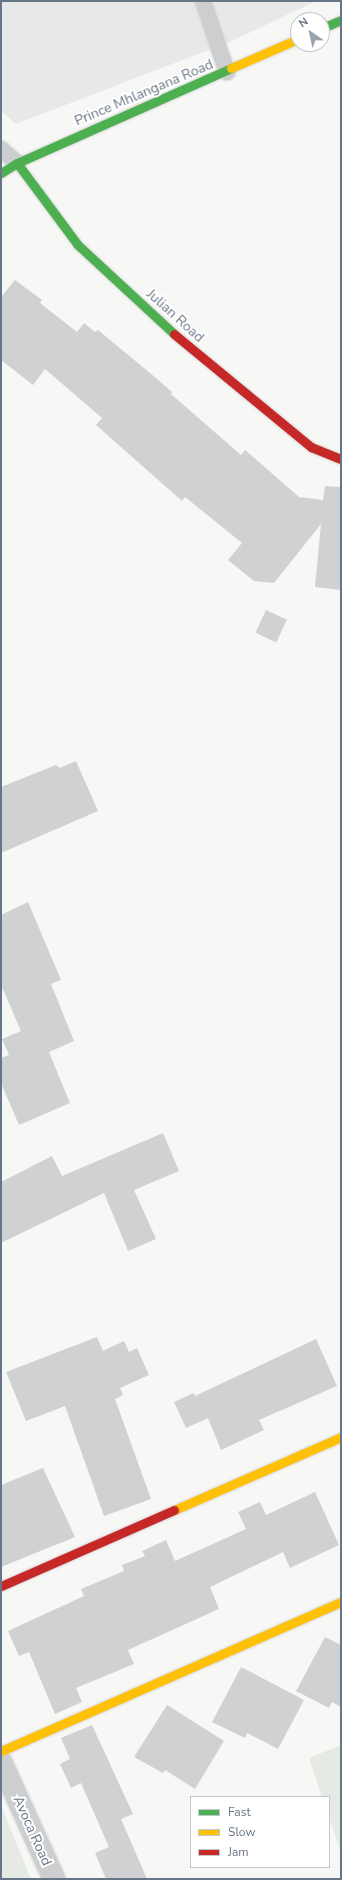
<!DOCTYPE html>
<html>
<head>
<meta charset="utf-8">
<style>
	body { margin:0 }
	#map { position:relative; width:342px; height:1880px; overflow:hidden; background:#f7f7f6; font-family:"Nunito Sans",sans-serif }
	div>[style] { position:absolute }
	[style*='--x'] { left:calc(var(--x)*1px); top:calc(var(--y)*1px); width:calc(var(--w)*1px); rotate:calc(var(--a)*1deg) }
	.built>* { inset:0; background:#e7e9e8 }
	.green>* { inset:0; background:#e6eae4 }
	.building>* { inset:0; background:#d0d1d2; transform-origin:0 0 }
	.roads { filter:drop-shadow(0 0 1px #d4d5d5) drop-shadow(0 0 1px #d4d5d5) }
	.lane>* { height:16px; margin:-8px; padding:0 8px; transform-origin:8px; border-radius:8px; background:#cccecf }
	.street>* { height:22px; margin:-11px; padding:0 11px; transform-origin:11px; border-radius:11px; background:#cccecf }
	.fast>* { height:9px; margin:-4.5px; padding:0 4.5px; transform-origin:4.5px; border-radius:4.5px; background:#4caf50 }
	.slow>* { height:9px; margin:-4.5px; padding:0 4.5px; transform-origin:4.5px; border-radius:4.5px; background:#ffc107 }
	.jam>* { height:9px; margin:-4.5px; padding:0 4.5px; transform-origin:4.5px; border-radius:4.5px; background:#c62828 }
	span { translate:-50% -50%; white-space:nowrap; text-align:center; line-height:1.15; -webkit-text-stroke:4px #fff; paint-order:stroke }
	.street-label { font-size:14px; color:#677686 }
	.frame { position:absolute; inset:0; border:2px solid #677686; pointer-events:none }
	.legend { position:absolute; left:190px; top:1796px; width:140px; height:72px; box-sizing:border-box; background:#fff; border:1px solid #c2c8cf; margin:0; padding:5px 7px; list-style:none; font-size:12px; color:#677686 }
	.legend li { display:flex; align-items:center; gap:8px; height:20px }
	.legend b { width:20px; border:1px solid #c2c8cf }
	.north { position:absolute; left:290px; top:12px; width:40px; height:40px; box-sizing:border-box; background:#fff; border:1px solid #c2c8cf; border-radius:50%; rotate:326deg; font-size:11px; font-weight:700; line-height:16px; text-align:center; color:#677686 }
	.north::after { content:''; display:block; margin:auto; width:14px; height:18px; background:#99a3ad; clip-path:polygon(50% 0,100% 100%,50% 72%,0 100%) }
</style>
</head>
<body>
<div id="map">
	<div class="built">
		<i style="clip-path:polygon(1px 1px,316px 1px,232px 41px,16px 124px,1px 111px)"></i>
	</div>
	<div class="green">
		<i style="clip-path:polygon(341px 1745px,341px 1853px,329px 1817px,329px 1797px,322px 1797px,309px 1758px)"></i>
		<i style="clip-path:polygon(1px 1805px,31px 1879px,1px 1879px)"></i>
	</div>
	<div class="building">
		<i style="clip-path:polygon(15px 280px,42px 300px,40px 303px,77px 332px,84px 323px,95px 332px,98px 330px,156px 378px,172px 392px,171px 394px,241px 455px,245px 450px,299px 497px,323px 500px,325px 486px,341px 487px,341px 590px,315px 587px,321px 524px,274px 583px,254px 581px,228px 560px,242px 543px,185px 497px,182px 501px,96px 425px,102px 418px,45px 369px,33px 385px,1px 360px,1px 297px)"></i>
		<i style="left:266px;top:610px;width:23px;height:25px;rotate:25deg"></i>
		<i style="clip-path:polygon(76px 761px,98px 811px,1px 853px,1px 787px,56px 765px,60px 768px)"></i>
		<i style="clip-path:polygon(28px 902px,61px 980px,51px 984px,74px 1041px,49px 1052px,70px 1103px,19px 1125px,1px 1083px,1px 1058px,9px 1055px,2px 1039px,21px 1031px,1px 985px,1px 915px)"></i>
		<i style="clip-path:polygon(163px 1133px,179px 1171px,134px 1190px,156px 1239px,128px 1251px,104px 1193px,1px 1243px,1px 1182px,52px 1156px,62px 1176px)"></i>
		<i style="clip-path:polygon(97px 1337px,103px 1351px,124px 1341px,129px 1352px,137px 1348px,149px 1375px,120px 1388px,123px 1395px,115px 1399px,151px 1499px,104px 1516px,65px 1406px,26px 1421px,6px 1372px)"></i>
		<i style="clip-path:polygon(316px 1339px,337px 1386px,259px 1420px,264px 1430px,221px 1450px,208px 1418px,186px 1428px,174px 1402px,194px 1393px,195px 1396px)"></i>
		<i style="clip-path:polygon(43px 1468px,75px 1537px,1px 1567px,1px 1485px)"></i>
		<i style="clip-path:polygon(315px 1492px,339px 1545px,290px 1568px,283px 1552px,210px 1587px,219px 1609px,128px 1650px,134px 1664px,76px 1688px,82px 1702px,55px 1714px,29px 1652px,19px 1656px,8px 1631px,84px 1596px,81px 1589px,124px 1571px,122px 1565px,145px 1556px,142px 1551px,166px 1540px,175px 1561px,246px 1529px,238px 1512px,260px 1502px,266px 1515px)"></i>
		<i style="clip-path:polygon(325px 1637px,341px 1645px,341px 1707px,332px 1702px,329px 1708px,296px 1691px)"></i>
		<i style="clip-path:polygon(241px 1667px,304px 1700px,278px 1749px,247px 1733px,245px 1738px,212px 1722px)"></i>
		<i style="clip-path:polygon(167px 1705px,224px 1741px,195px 1789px,165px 1770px,163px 1773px,134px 1757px)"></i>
		<i style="clip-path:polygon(92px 1725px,133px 1814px,121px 1819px,147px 1879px,106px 1879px,95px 1853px,109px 1847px,81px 1783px,71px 1788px,60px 1764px,70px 1759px,61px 1738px)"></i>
	</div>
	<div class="roads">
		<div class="lane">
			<i style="--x:203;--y:1;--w:75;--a:71.3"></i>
			<i style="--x:1;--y:149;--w:21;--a:41"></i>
		</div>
		<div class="street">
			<i style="--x:1;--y:1762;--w:128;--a:65.6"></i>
		</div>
		<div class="fast">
			<i style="--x:322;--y:28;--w:21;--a:-23"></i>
			<i style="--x:17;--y:163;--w:102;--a:53.4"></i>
			<i style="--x:78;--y:245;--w:131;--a:42.8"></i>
			<i style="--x:1;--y:173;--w:19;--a:-32"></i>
			<i style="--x:17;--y:163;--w:234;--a:-23.9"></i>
		</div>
		<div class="slow">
			<i style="--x:231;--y:68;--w:73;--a:-23.4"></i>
			<i style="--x:174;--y:1510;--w:182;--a:-23.6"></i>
			<i style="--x:1;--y:1751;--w:371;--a:-23.7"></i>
		</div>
		<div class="jam">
			<i style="--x:174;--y:334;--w:178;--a:39.5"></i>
			<i style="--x:311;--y:447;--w:32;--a:22"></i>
			<i style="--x:1;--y:1586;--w:189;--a:-23.7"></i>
		</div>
	</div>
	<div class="street-label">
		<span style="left:144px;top:93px;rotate:-23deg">Prince Mhlangana Road</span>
		<span style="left:175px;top:316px;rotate:42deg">Julian Road</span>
		<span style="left:32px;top:1831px;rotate:66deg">Avoca Road</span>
	</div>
	<div class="frame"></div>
	<ul class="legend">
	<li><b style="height:5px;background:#4caf50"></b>Fast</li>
	<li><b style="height:5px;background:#ffc107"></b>Slow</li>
	<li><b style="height:5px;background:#c62828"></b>Jam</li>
	</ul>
	<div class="north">N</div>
</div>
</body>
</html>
